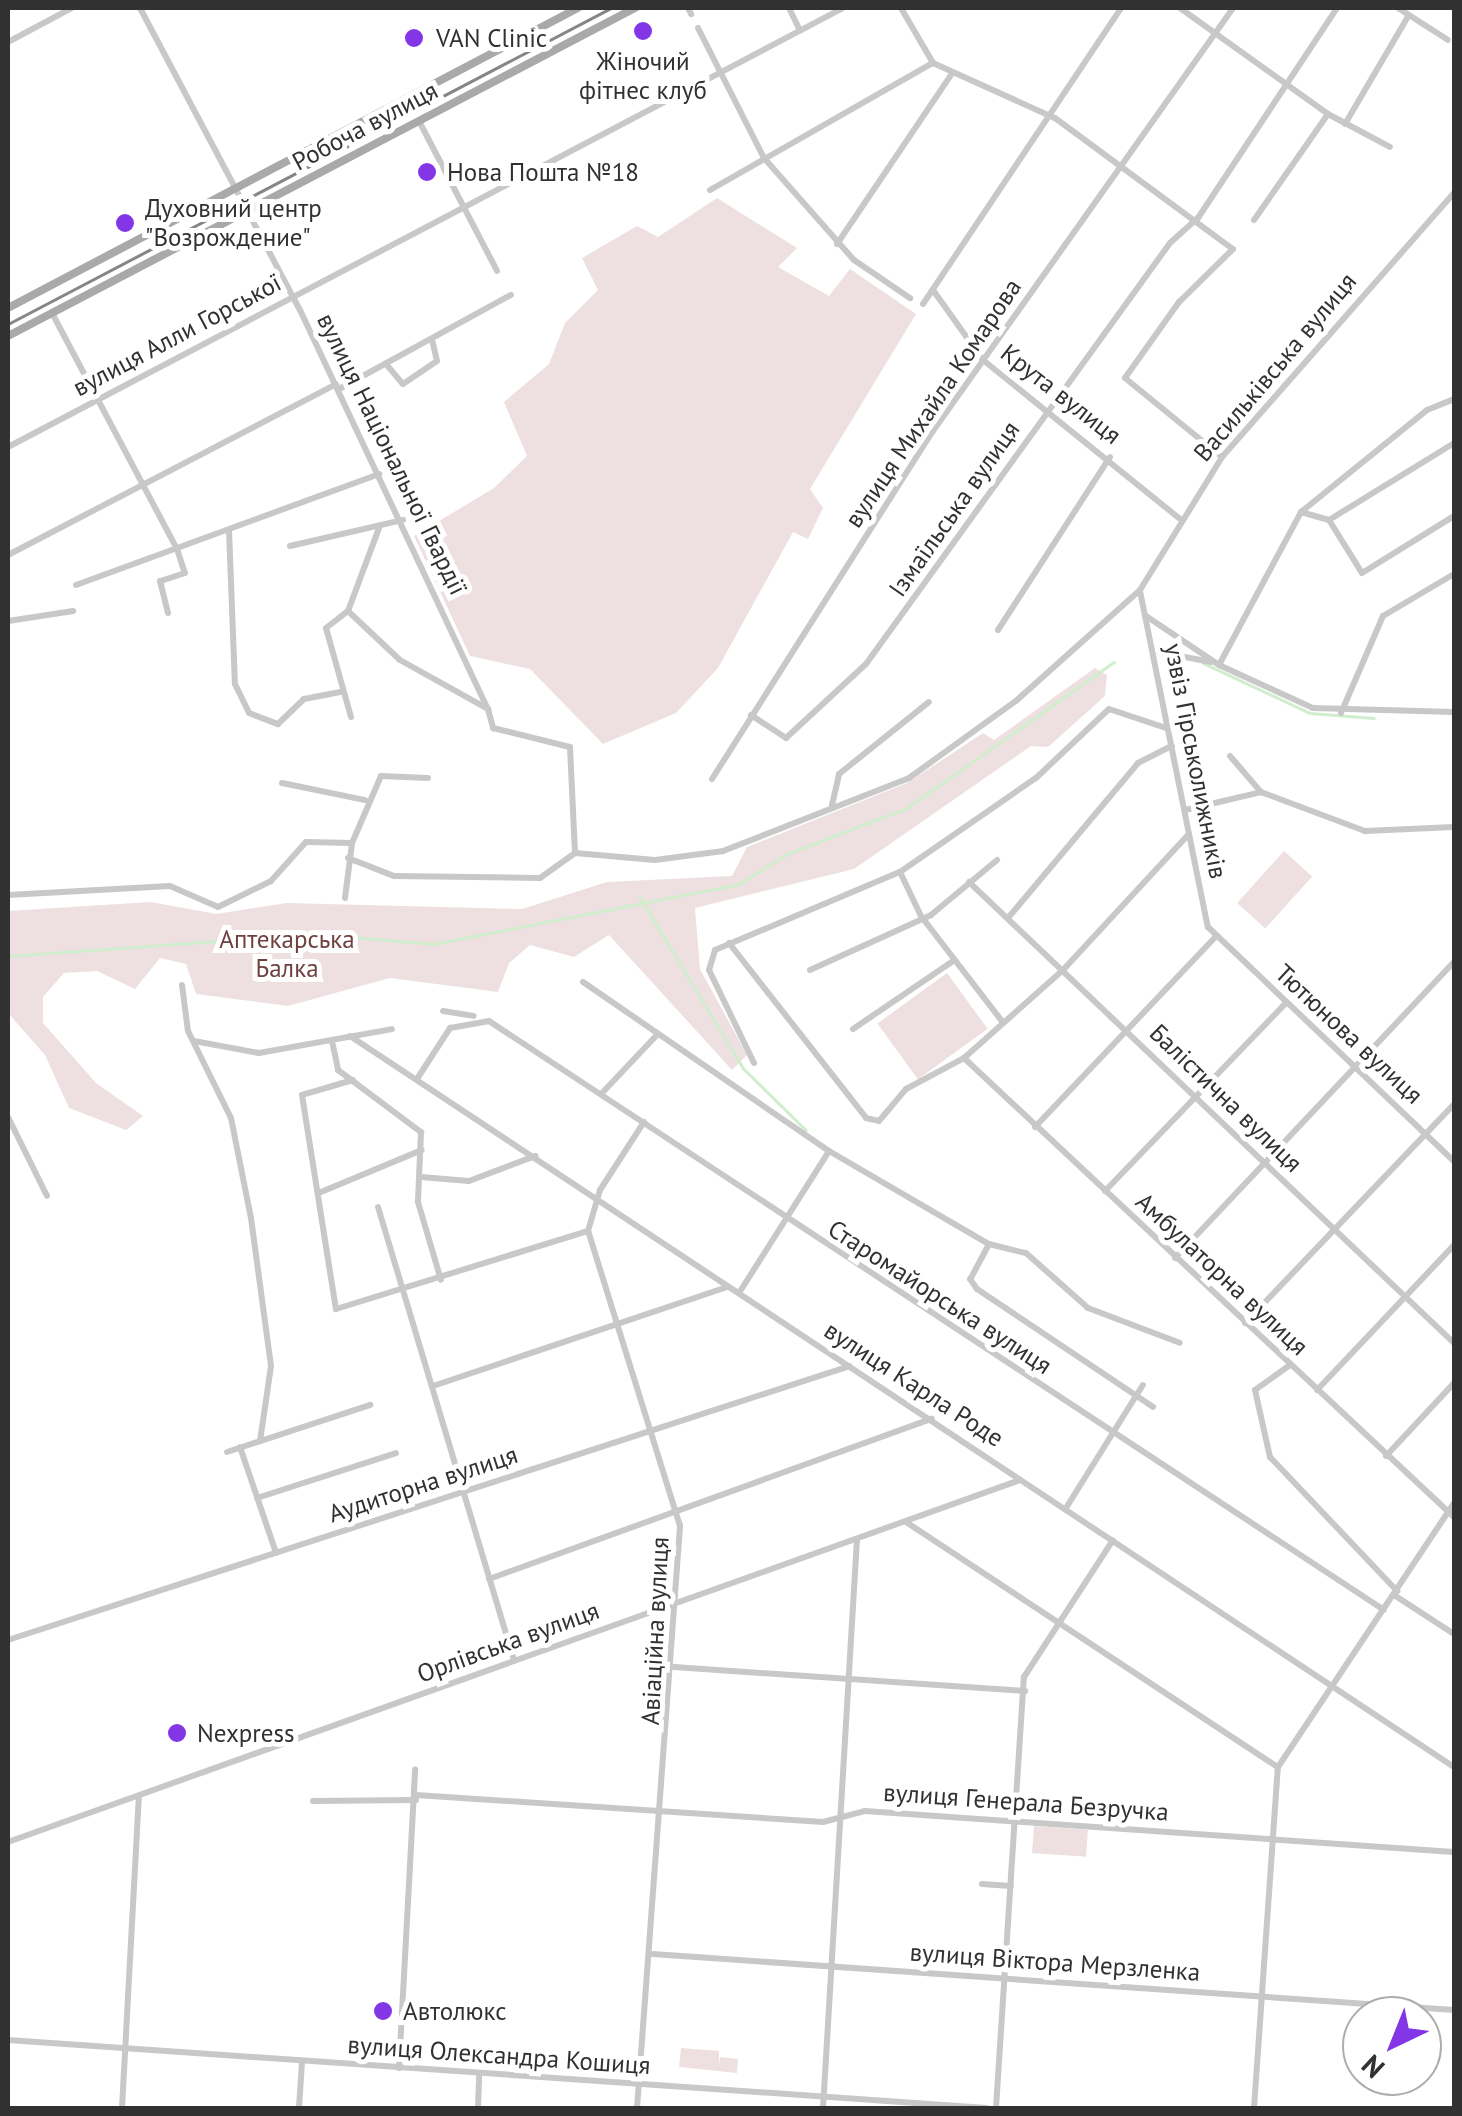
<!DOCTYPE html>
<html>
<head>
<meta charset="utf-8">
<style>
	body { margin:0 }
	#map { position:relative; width:1462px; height:2116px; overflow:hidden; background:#fff; font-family:"PT Sans",sans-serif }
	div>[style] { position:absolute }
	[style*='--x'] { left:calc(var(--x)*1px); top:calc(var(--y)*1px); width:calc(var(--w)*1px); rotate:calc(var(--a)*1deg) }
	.green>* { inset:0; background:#eee0e0; transform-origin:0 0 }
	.stream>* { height:2.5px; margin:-1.25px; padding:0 1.25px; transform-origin:1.25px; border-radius:1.25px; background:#d0edcd }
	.minor>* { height:6px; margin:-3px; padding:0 3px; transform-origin:3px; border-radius:3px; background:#c8c8c8 }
	.major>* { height:8px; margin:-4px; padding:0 4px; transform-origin:4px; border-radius:4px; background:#a9a9a9 }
	.tram>* { height:2.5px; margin:-1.25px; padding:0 1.25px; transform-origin:1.25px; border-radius:1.25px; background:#868686 }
	.dots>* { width:28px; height:28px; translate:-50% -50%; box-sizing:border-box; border:5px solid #fff; border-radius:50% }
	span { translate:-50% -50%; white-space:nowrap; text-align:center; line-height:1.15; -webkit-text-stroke:10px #fff; paint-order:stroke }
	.poi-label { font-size:25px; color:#313131 }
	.left { translate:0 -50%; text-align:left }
	.street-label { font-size:25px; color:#313131 }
	.park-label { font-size:25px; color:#6e403e }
	.frame { position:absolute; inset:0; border:10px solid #313131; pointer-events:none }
	.north { position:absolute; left:1342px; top:1996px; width:100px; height:100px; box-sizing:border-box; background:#fff; border:2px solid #adadad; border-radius:50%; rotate:223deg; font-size:28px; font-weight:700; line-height:40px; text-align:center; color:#313131 }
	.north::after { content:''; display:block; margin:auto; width:35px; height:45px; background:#8236e6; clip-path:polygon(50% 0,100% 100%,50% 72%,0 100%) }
</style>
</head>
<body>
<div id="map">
	<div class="green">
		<i style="clip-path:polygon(717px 198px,797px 248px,778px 267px,829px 296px,850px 269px,916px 314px,810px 489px,823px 508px,808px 539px,793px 532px,718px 668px,676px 713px,603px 744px,530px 669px,470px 656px,414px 536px,494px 488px,527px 456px,504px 402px,549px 364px,565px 323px,598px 290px,582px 258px,637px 226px,658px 237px)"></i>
		<i style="clip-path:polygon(1095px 668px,1107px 675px,1105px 696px,1048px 747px,1031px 746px,854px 869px,695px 908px,700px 969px,747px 1055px,732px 1070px,609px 935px,574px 957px,530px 945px,509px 963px,498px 992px,390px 978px,288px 1006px,196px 994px,186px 964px,160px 958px,135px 989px,97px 971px,64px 973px,43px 997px,43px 1023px,96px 1083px,143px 1116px,126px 1130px,69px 1108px,45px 1055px,8px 1013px,8px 911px,151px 902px,216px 914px,287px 903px,522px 909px,607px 882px,732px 876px,747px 847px,907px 783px,983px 733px,994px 740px)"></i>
		<i style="left:1284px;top:851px;width:38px;height:70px;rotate:42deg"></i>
		<i style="left:947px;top:973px;width:69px;height:86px;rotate:54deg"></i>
		<i style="left:1034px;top:1826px;width:54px;height:27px;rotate:4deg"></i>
		<i style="clip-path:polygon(681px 2048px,719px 2051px,719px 2067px,720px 2057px,738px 2059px,737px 2073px,679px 2067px)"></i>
	</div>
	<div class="stream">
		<i style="--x:1203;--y:663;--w:118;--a:25"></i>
		<i style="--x:1310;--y:713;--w:64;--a:4.5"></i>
		<i style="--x:640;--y:897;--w:200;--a:58.9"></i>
		<i style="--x:743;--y:1068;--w:88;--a:44.5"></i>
		<i style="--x:8;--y:956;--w:311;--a:-4.1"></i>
		<i style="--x:318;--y:934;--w:116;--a:4.9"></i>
		<i style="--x:434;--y:944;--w:311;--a:-11.1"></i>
		<i style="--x:739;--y:884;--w:57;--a:-32"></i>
		<i style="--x:787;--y:854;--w:129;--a:-21"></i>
		<i style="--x:907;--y:808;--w:253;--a:-35.2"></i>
	</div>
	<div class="minor">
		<i style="--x:140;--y:8;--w:342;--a:62.1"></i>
		<i style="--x:300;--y:310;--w:441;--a:64.8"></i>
		<i style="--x:688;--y:8;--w:7;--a:63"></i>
		<i style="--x:789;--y:8;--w:25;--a:64"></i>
		<i style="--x:901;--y:8;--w:64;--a:59.8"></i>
		<i style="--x:933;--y:63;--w:134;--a:24.3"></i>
		<i style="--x:1055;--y:118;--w:221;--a:36.4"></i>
		<i style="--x:1233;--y:249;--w:76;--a:135.5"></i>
		<i style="--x:1179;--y:302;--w:93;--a:125.4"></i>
		<i style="--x:1125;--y:378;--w:125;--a:39.2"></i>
		<i style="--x:1180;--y:8;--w:182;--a:35.6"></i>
		<i style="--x:1328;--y:114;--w:70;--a:28"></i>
		<i style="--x:1398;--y:8;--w:59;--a:32.6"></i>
		<i style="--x:698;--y:28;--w:146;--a:63.1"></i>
		<i style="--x:764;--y:158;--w:136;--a:48.6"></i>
		<i style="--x:854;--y:260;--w:68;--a:34.2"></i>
		<i style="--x:8;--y:42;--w:72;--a:-28"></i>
		<i style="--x:419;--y:121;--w:169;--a:62.5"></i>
		<i style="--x:1345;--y:124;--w:126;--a:-59.6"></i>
		<i style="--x:710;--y:190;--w:257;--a:-29.7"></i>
		<i style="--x:1254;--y:220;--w:129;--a:-55.1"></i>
		<i style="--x:837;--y:244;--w:207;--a:-56"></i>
		<i style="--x:933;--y:290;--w:86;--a:54.5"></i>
		<i style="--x:983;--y:360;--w:252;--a:38.9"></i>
		<i style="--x:923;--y:304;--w:356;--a:-56.2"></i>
		<i style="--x:52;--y:313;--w:267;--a:62.1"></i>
		<i style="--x:177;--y:549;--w:25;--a:72"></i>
		<i style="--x:185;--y:573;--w:26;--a:162"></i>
		<i style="--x:160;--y:581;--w:33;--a:76"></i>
		<i style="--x:386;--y:364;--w:26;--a:50"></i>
		<i style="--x:403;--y:384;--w:41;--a:-34.1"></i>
		<i style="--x:437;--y:361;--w:23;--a:-103"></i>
		<i style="--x:339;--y:389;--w:196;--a:-28.7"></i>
		<i style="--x:8;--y:447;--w:943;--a:-27.73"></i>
		<i style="--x:1301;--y:512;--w:29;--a:16"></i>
		<i style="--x:1329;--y:520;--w:62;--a:58.1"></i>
		<i style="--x:1362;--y:573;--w:108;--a:-31.8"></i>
		<i style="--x:1329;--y:520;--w:147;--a:-31.6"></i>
		<i style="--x:229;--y:530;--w:154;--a:87.8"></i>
		<i style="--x:235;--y:684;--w:32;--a:64"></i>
		<i style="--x:249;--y:713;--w:31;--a:21"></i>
		<i style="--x:278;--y:724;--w:36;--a:-44"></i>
		<i style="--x:304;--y:699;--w:37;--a:-11"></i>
		<i style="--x:290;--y:546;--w:116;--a:-13"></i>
		<i style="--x:8;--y:555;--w:370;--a:-27.5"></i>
		<i style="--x:76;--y:585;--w:323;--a:-20.1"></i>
		<i style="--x:1140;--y:591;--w:343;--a:78.6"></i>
		<i style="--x:1208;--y:927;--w:340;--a:43.6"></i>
		<i style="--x:348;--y:611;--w:71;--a:43.3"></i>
		<i style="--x:400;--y:660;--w:101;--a:29.1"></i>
		<i style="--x:488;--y:709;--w:20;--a:75"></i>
		<i style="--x:493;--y:728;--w:79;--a:13.9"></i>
		<i style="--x:570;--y:747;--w:106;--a:87.3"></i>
		<i style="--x:1146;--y:616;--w:88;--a:33.9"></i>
		<i style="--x:1219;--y:665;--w:103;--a:24.6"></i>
		<i style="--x:1313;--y:708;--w:141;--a:1.6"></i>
		<i style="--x:8;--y:621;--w:66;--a:-8.7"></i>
		<i style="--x:998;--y:630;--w:206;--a:-57.1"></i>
		<i style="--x:1159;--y:652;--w:53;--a:10.9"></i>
		<i style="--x:1219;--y:665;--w:174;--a:-61.8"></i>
		<i style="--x:1301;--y:512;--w:162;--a:-39"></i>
		<i style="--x:1427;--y:410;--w:29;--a:-22"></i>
		<i style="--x:1341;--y:713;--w:106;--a:-66.6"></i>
		<i style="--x:1383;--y:616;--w:82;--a:-30.6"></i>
		<i style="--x:751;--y:715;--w:42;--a:33.3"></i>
		<i style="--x:786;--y:738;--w:109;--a:-42.8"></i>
		<i style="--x:866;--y:664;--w:519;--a:-54.17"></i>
		<i style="--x:1170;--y:243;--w:38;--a:-42"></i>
		<i style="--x:1198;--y:218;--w:252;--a:-56.5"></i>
		<i style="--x:351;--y:717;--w:92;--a:-105.7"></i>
		<i style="--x:326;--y:628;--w:28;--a:-38"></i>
		<i style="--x:348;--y:611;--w:89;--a:-69.5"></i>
		<i style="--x:1230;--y:756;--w:48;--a:49.3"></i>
		<i style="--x:712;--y:779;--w:412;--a:-57.6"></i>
		<i style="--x:933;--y:431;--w:519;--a:-54.65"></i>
		<i style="--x:282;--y:783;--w:85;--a:11.6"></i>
		<i style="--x:832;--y:805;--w:32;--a:-77"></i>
		<i style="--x:839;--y:774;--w:115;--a:-38.7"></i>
		<i style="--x:1185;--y:810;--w:78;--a:-13.3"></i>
		<i style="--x:1261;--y:792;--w:111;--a:20.6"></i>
		<i style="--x:1365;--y:831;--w:89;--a:-2.6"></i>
		<i style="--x:575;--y:853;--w:80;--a:5"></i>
		<i style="--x:655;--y:860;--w:69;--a:-7.5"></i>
		<i style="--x:723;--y:851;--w:200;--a:-21.4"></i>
		<i style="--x:909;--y:778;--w:133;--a:-35.8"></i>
		<i style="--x:1017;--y:700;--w:165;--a:-41.8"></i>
		<i style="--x:1140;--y:590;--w:156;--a:-58.3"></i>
		<i style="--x:1222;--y:457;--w:351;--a:-48.7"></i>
		<i style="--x:348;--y:858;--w:49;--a:21.4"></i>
		<i style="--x:394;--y:876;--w:146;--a:0.8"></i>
		<i style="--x:540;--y:878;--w:43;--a:-35.5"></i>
		<i style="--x:900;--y:872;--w:49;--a:64.5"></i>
		<i style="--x:921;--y:916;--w:133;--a:52.4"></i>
		<i style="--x:969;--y:882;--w:669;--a:43.55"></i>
		<i style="--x:8;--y:895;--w:162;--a:-3.2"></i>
		<i style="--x:170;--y:886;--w:52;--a:23.6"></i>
		<i style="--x:218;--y:907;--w:59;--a:-26.1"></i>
		<i style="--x:271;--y:881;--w:52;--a:-48.1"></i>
		<i style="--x:306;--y:842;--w:46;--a:1.2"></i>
		<i style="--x:345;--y:898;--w:55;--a:-82.7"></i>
		<i style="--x:352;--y:843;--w:73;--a:-66.6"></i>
		<i style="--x:381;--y:776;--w:47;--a:2.4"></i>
		<i style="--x:1008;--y:918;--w:202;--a:-50"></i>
		<i style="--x:1138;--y:763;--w:38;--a:-27"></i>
		<i style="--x:729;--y:943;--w:222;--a:51.9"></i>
		<i style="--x:866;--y:1118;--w:13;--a:13"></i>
		<i style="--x:879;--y:1121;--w:42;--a:-49.8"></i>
		<i style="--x:906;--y:1089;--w:66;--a:-28.1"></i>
		<i style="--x:810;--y:970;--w:133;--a:-24.4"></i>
		<i style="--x:931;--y:915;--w:86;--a:-39.8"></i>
		<i style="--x:583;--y:982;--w:298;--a:34.5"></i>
		<i style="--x:829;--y:1151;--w:185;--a:30.2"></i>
		<i style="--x:989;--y:1244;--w:40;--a:118"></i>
		<i style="--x:970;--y:1279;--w:12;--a:55"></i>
		<i style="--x:977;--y:1289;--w:212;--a:33.8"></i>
		<i style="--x:182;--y:985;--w:46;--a:82.6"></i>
		<i style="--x:188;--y:1031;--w:97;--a:63.7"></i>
		<i style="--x:231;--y:1118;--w:102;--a:78.7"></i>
		<i style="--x:251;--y:1218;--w:149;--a:82.3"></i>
		<i style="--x:271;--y:1366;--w:76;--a:98.3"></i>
		<i style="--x:443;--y:1011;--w:31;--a:9"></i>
		<i style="--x:853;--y:1029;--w:121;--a:-34.2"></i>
		<i style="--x:350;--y:1036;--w:1324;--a:33.51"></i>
		<i style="--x:194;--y:1041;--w:66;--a:10.5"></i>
		<i style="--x:259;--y:1053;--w:135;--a:-10.2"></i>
		<i style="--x:332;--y:1041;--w:30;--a:78"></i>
		<i style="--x:338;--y:1070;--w:104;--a:36.8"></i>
		<i style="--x:421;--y:1132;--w:70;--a:92.5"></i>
		<i style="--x:418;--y:1202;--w:81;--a:73.6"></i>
		<i style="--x:964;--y:1058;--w:671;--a:43.13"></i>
		<i style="--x:964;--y:1058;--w:132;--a:-41.6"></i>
		<i style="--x:1063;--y:970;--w:185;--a:-47.2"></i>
		<i style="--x:754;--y:1063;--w:103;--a:-115.8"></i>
		<i style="--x:709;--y:970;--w:21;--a:-73"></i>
		<i style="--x:715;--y:950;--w:201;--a:-22.9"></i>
		<i style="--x:900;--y:872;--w:165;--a:-34.7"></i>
		<i style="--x:1036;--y:778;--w:100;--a:-43.4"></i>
		<i style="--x:1109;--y:709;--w:63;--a:18.4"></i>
		<i style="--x:417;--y:1079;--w:61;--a:-57.1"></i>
		<i style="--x:450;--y:1028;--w:40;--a:-10"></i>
		<i style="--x:489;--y:1021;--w:1071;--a:33.35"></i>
		<i style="--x:353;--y:1080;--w:53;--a:163.6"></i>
		<i style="--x:302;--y:1095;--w:217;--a:81"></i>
		<i style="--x:336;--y:1309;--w:264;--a:-17.2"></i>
		<i style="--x:603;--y:1092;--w:77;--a:-46.6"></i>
		<i style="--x:8;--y:1117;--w:88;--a:63.7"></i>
		<i style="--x:1035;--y:1127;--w:262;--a:-46.5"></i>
		<i style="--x:421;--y:1177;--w:48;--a:4.8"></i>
		<i style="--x:469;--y:1181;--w:71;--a:-20.7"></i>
		<i style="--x:1105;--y:1191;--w:261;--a:-46.1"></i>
		<i style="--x:321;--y:1192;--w:109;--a:-22.6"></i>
		<i style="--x:378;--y:1207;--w:474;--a:73.3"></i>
		<i style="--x:989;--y:1244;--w:38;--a:14"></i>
		<i style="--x:1026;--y:1253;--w:83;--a:41.6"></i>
		<i style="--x:1088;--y:1308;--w:98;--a:20.8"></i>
		<i style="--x:1175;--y:1258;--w:407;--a:-46.7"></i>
		<i style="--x:739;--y:1293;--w:168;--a:-57.6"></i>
		<i style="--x:1245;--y:1323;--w:303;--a:-46.3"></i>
		<i style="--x:1290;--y:1365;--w:43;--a:144.5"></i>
		<i style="--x:1255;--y:1390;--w:69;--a:77.4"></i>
		<i style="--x:1270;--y:1457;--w:185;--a:46.5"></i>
		<i style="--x:436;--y:1385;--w:308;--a:-18.6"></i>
		<i style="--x:1317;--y:1390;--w:199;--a:-46.6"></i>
		<i style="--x:240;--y:1447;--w:112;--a:71.2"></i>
		<i style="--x:227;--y:1452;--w:151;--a:-18.2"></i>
		<i style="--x:1386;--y:1456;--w:100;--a:-47"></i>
		<i style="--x:257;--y:1498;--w:146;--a:-17.9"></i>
		<i style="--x:1066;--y:1508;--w:145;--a:-58"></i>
		<i style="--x:906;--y:1522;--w:445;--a:33.4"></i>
		<i style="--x:489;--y:1579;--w:471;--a:-19.9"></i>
		<i style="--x:1394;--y:1595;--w:72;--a:33"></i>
		<i style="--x:8;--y:1640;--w:885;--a:-18.03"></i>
		<i style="--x:674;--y:1667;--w:352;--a:3.9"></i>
		<i style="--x:416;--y:1795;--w:408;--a:3.8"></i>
		<i style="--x:823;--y:1822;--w:43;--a:-14.7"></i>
		<i style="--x:865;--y:1811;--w:590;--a:3.98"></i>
		<i style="--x:313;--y:1801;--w:103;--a:-0.6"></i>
		<i style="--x:8;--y:1842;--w:1075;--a:-19.68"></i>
		<i style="--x:982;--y:1884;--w:29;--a:4"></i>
		<i style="--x:653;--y:1954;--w:803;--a:4"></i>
		<i style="--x:8;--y:2040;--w:981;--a:3.97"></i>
		<i style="--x:399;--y:2068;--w:299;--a:-86.9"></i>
		<i style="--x:122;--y:2108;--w:313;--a:-86.9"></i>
		<i style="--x:299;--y:2108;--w:47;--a:-86.3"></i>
		<i style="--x:478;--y:2108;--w:35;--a:-88"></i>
		<i style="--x:637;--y:2108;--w:584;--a:-85.77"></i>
		<i style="--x:680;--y:1526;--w:309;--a:-107.3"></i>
		<i style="--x:588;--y:1231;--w:43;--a:-73.7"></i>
		<i style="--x:600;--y:1190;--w:81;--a:-57.1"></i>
		<i style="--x:823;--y:2108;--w:570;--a:-86.58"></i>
		<i style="--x:996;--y:2108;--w:432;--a:-86.3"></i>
		<i style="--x:1024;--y:1677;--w:163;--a:-57"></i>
		<i style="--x:1254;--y:2108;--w:342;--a:-86"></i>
		<i style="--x:1278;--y:1767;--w:317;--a:-56.3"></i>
	</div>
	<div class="major">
		<i style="--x:8;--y:308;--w:644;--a:-27.76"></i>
		<i style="--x:8;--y:336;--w:708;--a:-27.62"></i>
	</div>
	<div class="tram">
		<i style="--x:8;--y:324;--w:681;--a:-27.66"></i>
	</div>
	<div class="dots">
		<i style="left:643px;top:31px;background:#8236e6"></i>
		<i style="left:414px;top:38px;background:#8236e6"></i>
		<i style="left:427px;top:172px;background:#8236e6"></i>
		<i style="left:125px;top:223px;background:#8236e6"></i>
		<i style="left:177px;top:1733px;background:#8236e6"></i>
		<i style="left:383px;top:2011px;background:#8236e6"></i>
	</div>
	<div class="poi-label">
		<span class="left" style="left:436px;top:38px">VAN Clinic</span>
		<span style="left:643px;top:76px">Жіночий<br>фітнес клуб</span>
		<span class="left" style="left:447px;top:172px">Нова Пошта №18</span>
		<span class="left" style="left:145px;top:223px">Духовний центр<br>"Возрождение"</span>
		<span class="left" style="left:197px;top:1733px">Nexpress</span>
		<span class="left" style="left:403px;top:2011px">Автолюкс</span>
	</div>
	<div class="street-label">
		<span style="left:365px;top:126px;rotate:-28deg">Робоча вулиця</span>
		<span style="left:177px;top:335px;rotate:-28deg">вулиця Алли Горської</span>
		<span style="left:1275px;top:367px;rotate:-50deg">Васильківська вулиця</span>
		<span style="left:1061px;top:394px;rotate:38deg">Крута вулиця</span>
		<span style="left:933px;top:403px;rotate:-56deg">вулиця Михайла Комарова</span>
		<span style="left:392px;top:454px;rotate:64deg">вулиця Національної Гвардії</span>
		<span style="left:954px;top:509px;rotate:-55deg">Ізмаїльська вулиця</span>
		<span style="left:1196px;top:761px;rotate:79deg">узвіз Гірськолижників</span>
		<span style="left:1349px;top:1034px;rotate:43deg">Тютюнова вулиця</span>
		<span style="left:1226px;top:1098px;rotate:44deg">Балістична вулиця</span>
		<span style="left:1222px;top:1274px;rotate:43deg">Амбулаторна вулиця</span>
		<span style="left:940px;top:1297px;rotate:33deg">Старомайорська вулиця</span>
		<span style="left:914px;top:1384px;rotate:33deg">вулиця Карла Роде</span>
		<span style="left:423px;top:1484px;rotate:-18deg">Аудиторна вулиця</span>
		<span style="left:655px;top:1631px;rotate:-87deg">Авіаційна вулиця</span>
		<span style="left:508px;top:1642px;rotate:-20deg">Орлівська вулиця</span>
		<span style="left:1026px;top:1802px;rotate:4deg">вулиця Генерала Безручка</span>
		<span style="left:1055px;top:1962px;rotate:4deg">вулиця Віктора Мерзленка</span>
		<span style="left:499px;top:2055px;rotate:4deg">вулиця Олександра Кошиця</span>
	</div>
	<div class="park-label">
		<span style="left:287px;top:954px">Аптекарська<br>Балка</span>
	</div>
	<div class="frame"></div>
	<div class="north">N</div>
</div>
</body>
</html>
